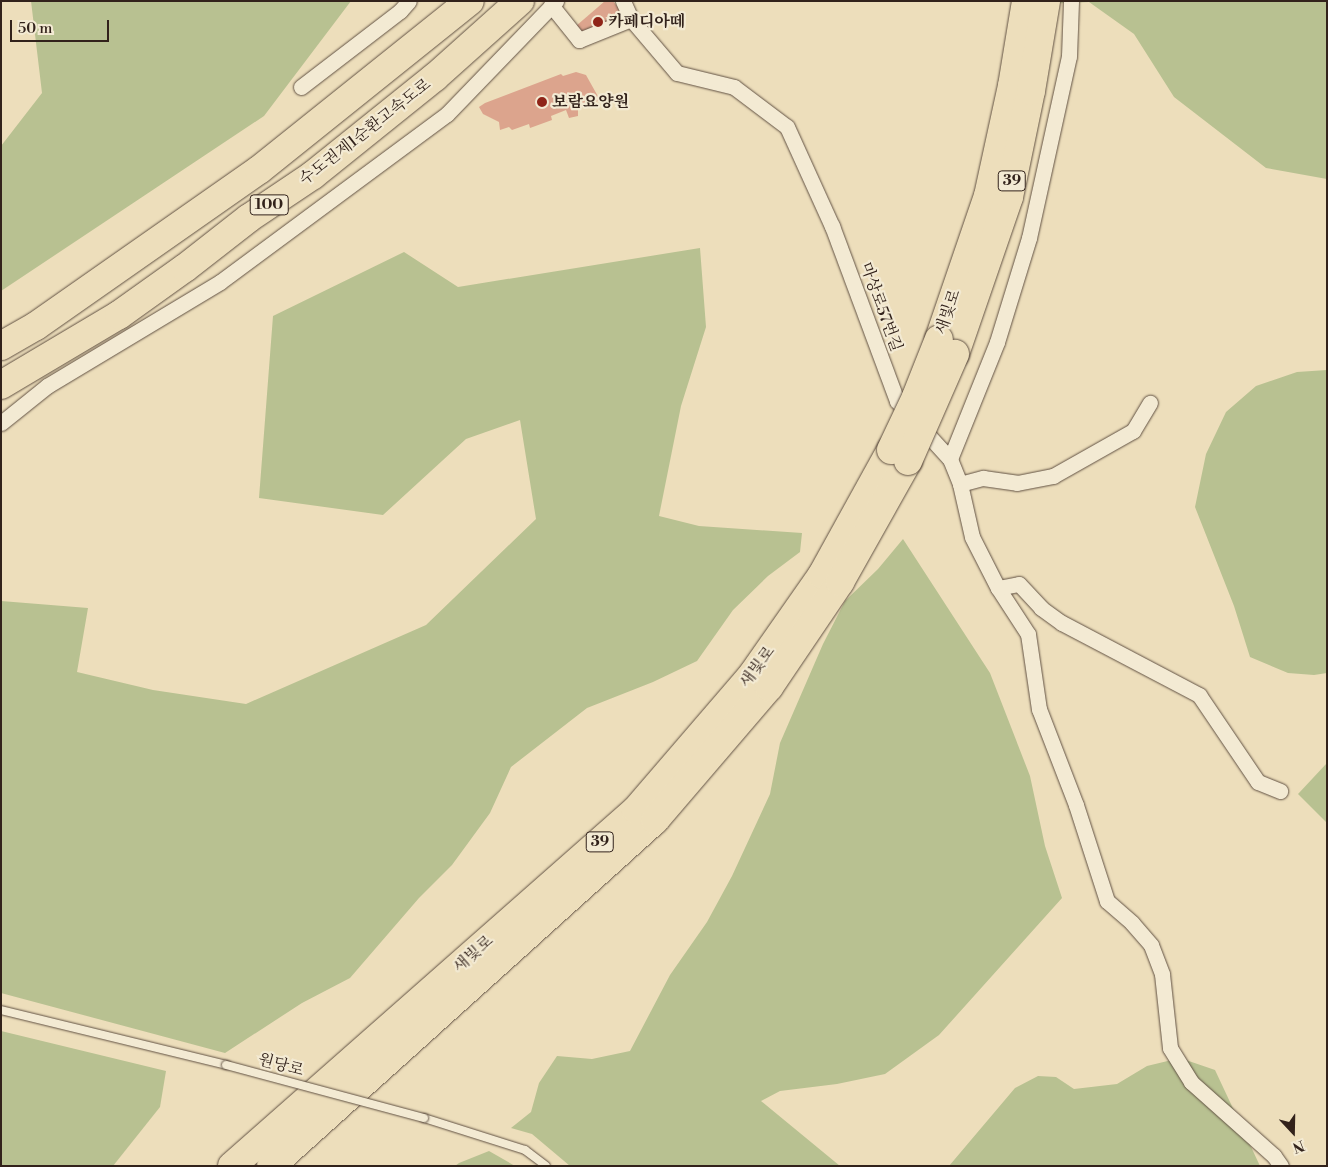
<!DOCTYPE html>
<html>
<head>
<meta charset="utf-8">
<style>
	body { margin:0 }
	#map { position:relative; width:1328px; height:1167px; overflow:hidden; background:#eddebb; font-family:"Libre Bodoni","Noto Serif KR",serif }
	div>[style] { position:absolute }
	[style*='--x'] { left:calc(var(--x)*1px); top:calc(var(--y)*1px); width:calc(var(--w)*1px); rotate:calc(var(--a)*1deg) }
	.green>* { inset:0; background:#b8c191 }
	.building>* { inset:0; background:#dca48d }
	.roads { filter:drop-shadow(0 0 1px #615143) drop-shadow(0 0 1px #615143) }
	.lane>* { height:8px; margin:-4px; padding:0 4px; transform-origin:4px; border-radius:4px; background:#f3ead3 }
	.street>* { height:15px; margin:-7.5px; padding:0 7.5px; transform-origin:7.5px; border-radius:7.5px; background:#f3ead3 }
	.highway>* { height:28px; margin:-14px; padding:0 14px; transform-origin:14px; border-radius:14px; background:#eddebb }
	.bridges { filter:drop-shadow(0 0 1px #615143) drop-shadow(0 0 1px #615143) }
	.lane-bridge>* { height:8px; margin:-4px; padding:0 4px; transform-origin:4px; border-radius:4px; background:#f3ead3 }
	.highway-bridge>* { height:28px; margin:-14px; padding:0 14px; transform-origin:14px; border-radius:14px; background:#eddebb }
	.dots>* { width:14px; height:14px; translate:-50% -50%; box-sizing:border-box; border:2px solid #f3ead3; border-radius:50% }
	span { translate:-50% -50%; white-space:nowrap; text-align:center; line-height:1.15; -webkit-text-stroke:4.5px #f3ead3; paint-order:stroke }
	.shield-label span { padding:1px 4px; background:#f3ead3; border:1px solid; border-radius:4px; -webkit-text-stroke-width:0 }
	.shield-label { font-size:15px; color:#32221b; font-weight:700 }
	.poi-label { font-size:16px; color:#32221b; font-weight:700 }
	.left { translate:0 -50%; text-align:left }
	.street-label { font-size:16px; color:#32221b }
	.frame { position:absolute; inset:0; border:2px solid #32221b; pointer-events:none }
	.north { position:absolute; left:1268px; top:1107px; width:50px; height:50px; -webkit-text-stroke:4px #f3ead3; paint-order:stroke; rotate:159deg; font-size:14px; font-weight:700; line-height:20px; text-align:center; color:#32221b }
	.north::after { content:''; display:block; margin:auto; width:18px; height:22px; background:#32221b; clip-path:polygon(50% 0,100% 100%,50% 72%,0 100%) }
	.scale { position:absolute; left:10px; top:20px; width:99px; height:22px; box-sizing:border-box; border:2px solid #32221b; border-top:0; padding-left:6px; font-size:15px; line-height:18px; white-space:nowrap; color:#32221b; -webkit-text-stroke:4px #f3ead3; paint-order:stroke }
</style>
</head>
<body>
<div id="map">
	<div class="green">
		<i style="clip-path:polygon(31px 1px,351px 1px,264px 116px,1px 291px,1px 146px,42px 93px)"></i>
		<i style="clip-path:polygon(1045px 1px,1327px 1px,1327px 179px,1266px 168px,1174px 97px,1134px 34px,1089px 2px,1046px 4px)"></i>
		<i style="clip-path:polygon(700px 248px,706px 327px,681px 406px,659px 516px,699px 526px,802px 533px,800px 552px,768px 576px,733px 610px,697px 661px,653px 682px,587px 708px,511px 767px,490px 813px,452px 865px,419px 898px,350px 978px,302px 1003px,225px 1053px,1px 993px,1px 601px,88px 608px,77px 672px,153px 690px,246px 704px,426px 625px,536px 519px,520px 420px,466px 439px,383px 515px,259px 498px,273px 316px,404px 252px,458px 287px)"></i>
		<i style="clip-path:polygon(1327px 370px,1327px 673px,1314px 675px,1288px 673px,1250px 657px,1234px 606px,1195px 507px,1206px 454px,1226px 412px,1256px 386px,1297px 372px)"></i>
		<i style="clip-path:polygon(903px 539px,990px 673px,1030px 776px,1045px 846px,1062px 898px,939px 1035px,885px 1074px,837px 1084px,780px 1091px,761px 1101px,840px 1166px,570px 1166px,532px 1134px,511px 1128px,531px 1112px,539px 1083px,557px 1056px,592px 1059px,630px 1051px,670px 975px,707px 922px,732px 876px,770px 794px,780px 743px,823px 644px,845px 601px,878px 569px)"></i>
		<i style="clip-path:polygon(1327px 763px,1327px 823px,1298px 794px)"></i>
		<i style="clip-path:polygon(1px 1031px,166px 1071px,160px 1107px,113px 1166px,1px 1166px)"></i>
		<i style="clip-path:polygon(1180px 1058px,1215px 1070px,1260px 1166px,949px 1166px,1015px 1088px,1038px 1076px,1056px 1077px,1074px 1089px,1117px 1084px,1147px 1066px)"></i>
		<i style="clip-path:polygon(489px 1151px,515px 1166px,455px 1166px,459px 1163px)"></i>
	</div>
	<div class="building">
		<i style="clip-path:polygon(605px 1px,613px 1px,625px 17px,582px 35px,576px 26px)"></i>
		<i style="clip-path:polygon(576px 72px,586px 75px,600px 100px,578px 110px,578px 116px,569px 118px,566px 110px,551px 116px,552px 120px,530px 128px,529px 124px,512px 130px,509px 127px,500px 130px,499px 122px,483px 114px,479px 107px,485px 103px,561px 74px,563px 76px)"></i>
	</div>
	<div class="roads">
		<div class="lane">
			<i style="--x:1;--y:1010;--w:232;--a:13.7"></i>
			<i style="--x:424;--y:1118;--w:106;--a:17.6"></i>
			<i style="--x:525;--y:1150;--w:26;--a:37"></i>
		</div>
		<div class="street">
			<i style="--x:623;--y:1;--w:20;--a:66"></i>
			<i style="--x:631;--y:19;--w:71;--a:49.6"></i>
			<i style="--x:677;--y:73;--w:59;--a:13.8"></i>
			<i style="--x:734;--y:87;--w:66;--a:37"></i>
			<i style="--x:787;--y:127;--w:109;--a:65.6"></i>
			<i style="--x:832;--y:226;--w:187;--a:69.6"></i>
			<i style="--x:897;--y:401;--w:79;--a:47.6"></i>
			<i style="--x:950;--y:459;--w:27;--a:68"></i>
			<i style="--x:960;--y:484;--w:54;--a:77.2"></i>
			<i style="--x:972;--y:537;--w:57;--a:63"></i>
			<i style="--x:998;--y:588;--w:55;--a:56.9"></i>
			<i style="--x:1028;--y:634;--w:76;--a:81.7"></i>
			<i style="--x:1039;--y:709;--w:103;--a:68.9"></i>
			<i style="--x:1076;--y:805;--w:101;--a:72.1"></i>
			<i style="--x:1107;--y:901;--w:33;--a:41"></i>
			<i style="--x:1132;--y:923;--w:29;--a:49"></i>
			<i style="--x:1151;--y:945;--w:31;--a:69"></i>
			<i style="--x:1162;--y:974;--w:74;--a:83.8"></i>
			<i style="--x:1170;--y:1048;--w:40;--a:58"></i>
			<i style="--x:1191;--y:1082;--w:111;--a:41.7"></i>
			<i style="--x:1274;--y:1156;--w:12;--a:55"></i>
			<i style="--x:551;--y:5;--w:45;--a:51.3"></i>
			<i style="--x:579;--y:40;--w:56;--a:-22"></i>
			<i style="--x:301;--y:87;--w:125;--a:-37.5"></i>
			<i style="--x:400;--y:11;--w:13;--a:-48"></i>
			<i style="--x:1;--y:423;--w:59;--a:-38.8"></i>
			<i style="--x:47;--y:386;--w:202;--a:-31"></i>
			<i style="--x:220;--y:282;--w:282;--a:-36.5"></i>
			<i style="--x:447;--y:114;--w:157;--a:-46"></i>
			<i style="--x:950;--y:459;--w:126;--a:-68.1"></i>
			<i style="--x:997;--y:342;--w:109;--a:-72.9"></i>
			<i style="--x:1029;--y:238;--w:186;--a:-77.6"></i>
			<i style="--x:1069;--y:56;--w:55;--a:-87.9"></i>
			<i style="--x:960;--y:484;--w:24;--a:-15"></i>
			<i style="--x:983;--y:478;--w:34;--a:8"></i>
			<i style="--x:1017;--y:483;--w:37;--a:-11"></i>
			<i style="--x:1053;--y:476;--w:92;--a:-29.4"></i>
			<i style="--x:1133;--y:431;--w:33;--a:-59"></i>
			<i style="--x:998;--y:588;--w:21;--a:-11"></i>
			<i style="--x:1019;--y:584;--w:33;--a:47"></i>
			<i style="--x:1041;--y:608;--w:26;--a:36"></i>
			<i style="--x:1062;--y:623;--w:155;--a:27.7"></i>
			<i style="--x:1199;--y:695;--w:105;--a:55.9"></i>
			<i style="--x:1258;--y:782;--w:24;--a:22"></i>
		</div>
		<div class="highway">
			<i style="--x:939;--y:339;--w:151;--a:-71.1"></i>
			<i style="--x:988;--y:196;--w:113;--a:-77.7"></i>
			<i style="--x:1012;--y:86;--w:86;--a:-80.6"></i>
			<i style="--x:1;--y:346;--w:40;--a:-29.7"></i>
			<i style="--x:36;--y:326;--w:272;--a:-35"></i>
			<i style="--x:259;--y:170;--w:270;--a:-38.7"></i>
			<i style="--x:955;--y:354;--w:166;--a:-71"></i>
			<i style="--x:1009;--y:197;--w:108;--a:-78.3"></i>
			<i style="--x:1031;--y:91;--w:91;--a:-80.5"></i>
			<i style="--x:1;--y:385;--w:137;--a:-30.7"></i>
			<i style="--x:119;--y:315;--w:81;--a:-35.5"></i>
			<i style="--x:185;--y:268;--w:81;--a:-38"></i>
			<i style="--x:249;--y:218;--w:77;--a:-33.9"></i>
			<i style="--x:313;--y:175;--w:156;--a:-38.8"></i>
			<i style="--x:435;--y:77;--w:114;--a:-41.8"></i>
			<i style="--x:232;--y:1166;--w:538;--a:-41.39"></i>
			<i style="--x:636;--y:810;--w:178;--a:-49.3"></i>
			<i style="--x:752;--y:675;--w:122;--a:-55"></i>
			<i style="--x:822;--y:575;--w:143;--a:-61.1"></i>
			<i style="--x:271;--y:1166;--w:517;--a:-42.02"></i>
			<i style="--x:655;--y:820;--w:175;--a:-49.4"></i>
			<i style="--x:769;--y:687;--w:127;--a:-55.9"></i>
			<i style="--x:840;--y:582;--w:139;--a:-60.7"></i>
		</div>
	</div>
	<div class="bridges">
		<div class="lane-bridge">
			<i style="--x:226;--y:1065;--w:205;--a:15"></i>
		</div>
		<div class="highway-bridge">
			<i style="--x:891;--y:450;--w:59;--a:-64.7"></i>
			<i style="--x:916;--y:397;--w:62;--a:-68.4"></i>
			<i style="--x:908;--y:461;--w:117;--a:-66.3"></i>
		</div>
	</div>
	<div class="dots">
		<i style="left:598px;top:22px;background:#8f2418"></i>
		<i style="left:542px;top:102px;background:#8f2418"></i>
	</div>
	<div class="shield-label">
		<span style="left:1012px;top:181px">39</span>
		<span style="left:269px;top:205px">100</span>
		<span style="left:600px;top:842px">39</span>
	</div>
	<div class="poi-label">
		<span class="left" style="left:608px;top:22px">카페디아떼</span>
		<span class="left" style="left:552px;top:102px">보람요양원</span>
	</div>
	<div class="street-label">
		<span style="left:365px;top:132px;rotate:-38deg">수도권제1순환고속도로</span>
		<span style="left:881px;top:307px;rotate:70deg">마상로57번길</span>
		<span style="left:948px;top:312px;rotate:-71deg">새빛로</span>
		<span style="left:757px;top:667px;rotate:-53deg">새빛로</span>
		<span style="left:473px;top:954px;rotate:-41deg">새빛로</span>
		<span style="left:281px;top:1065px;rotate:15deg">원당로</span>
	</div>
	<div class="frame"></div>
	<div class="north">N</div>
	<div class="scale">50 m</div>
</div>
</body>
</html>
